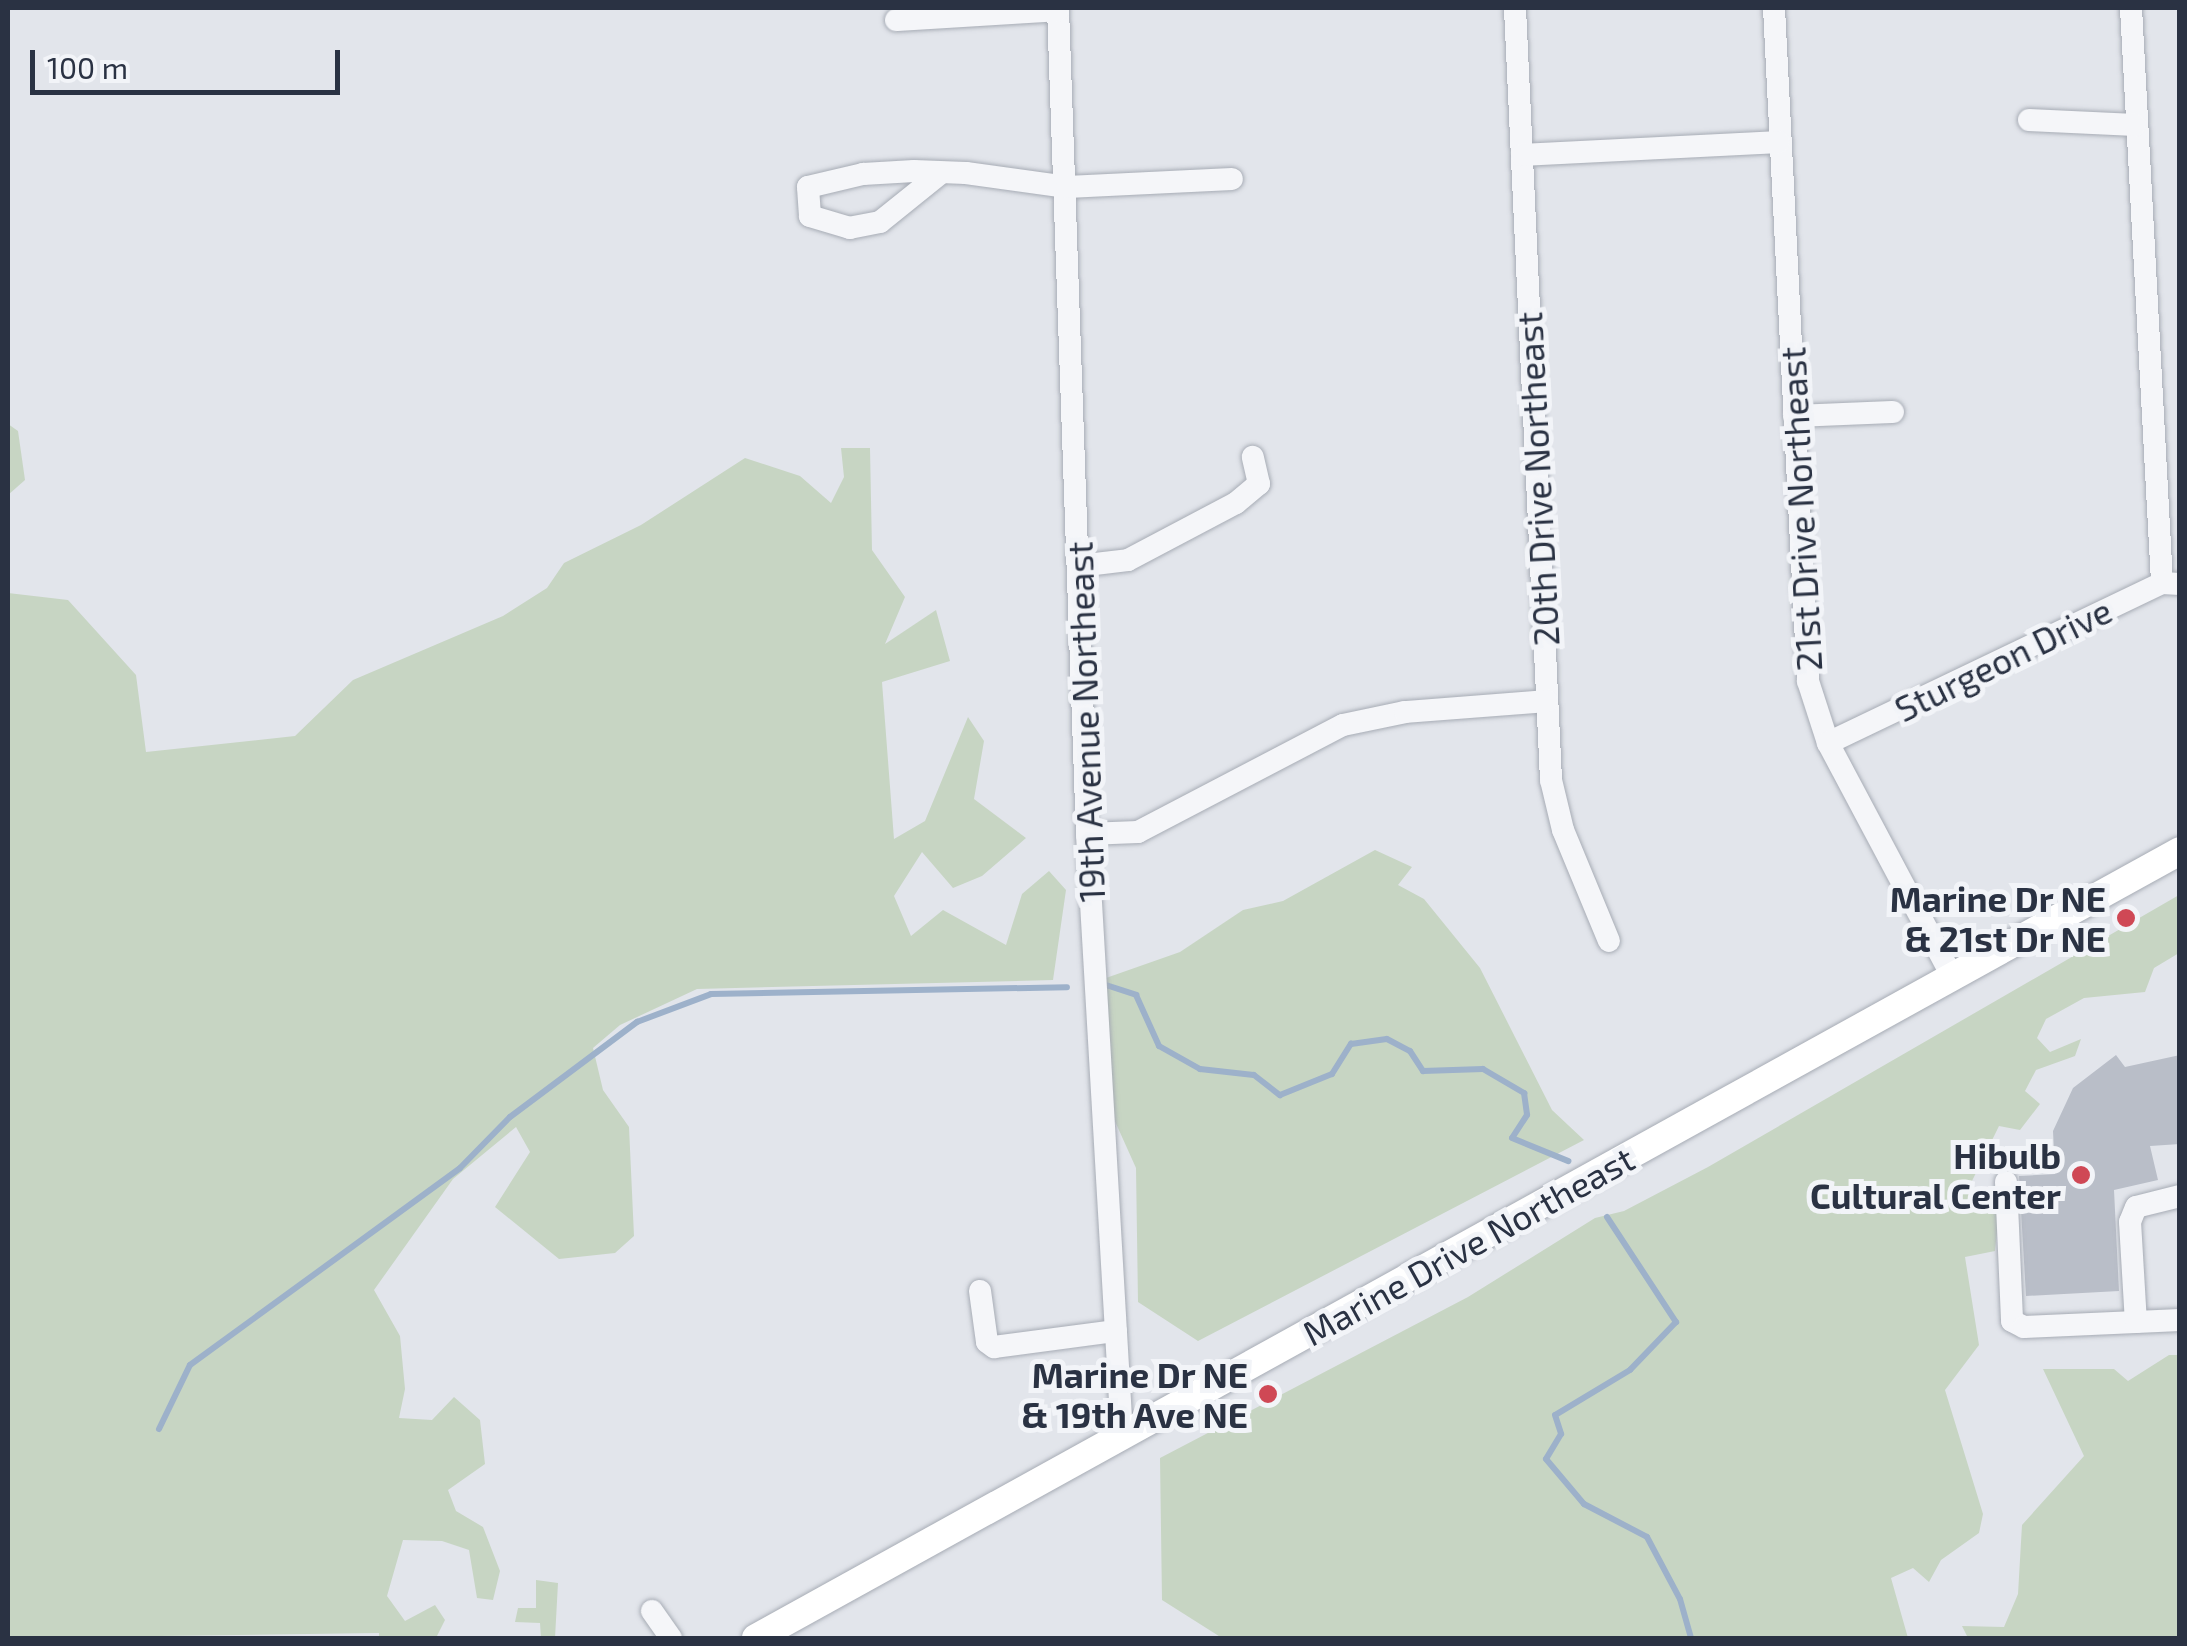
<!DOCTYPE html>
<html>
<head>
<meta charset="utf-8">
<style>
	body { margin:0 }
	#map { position:relative; width:2187px; height:1646px; overflow:hidden; background:#e2e5eb; font-family:"Exo 2",sans-serif }
	div>[style] { position:absolute }
	[style*='--x'] { left:calc(var(--x)*1px); top:calc(var(--y)*1px); width:calc(var(--w)*1px); rotate:calc(var(--a)*1deg) }
	.green>* { inset:0; background:#c7d5c3 }
	.stream>* { height:6px; margin:-3px; padding:0 3px; transform-origin:3px; border-radius:3px; background:#9db1ca }
	.building>* { inset:0; background:#b9bec8 }
	.roads { filter:drop-shadow(0 0 2px #a7acb5) drop-shadow(0 0 2px #a7acb5) }
	.minor>* { height:22px; margin:-11px; padding:0 11px; transform-origin:11px; border-radius:11px; background:#f5f6f9 }
	.major>* { height:28px; margin:-14px; padding:0 14px; transform-origin:14px; border-radius:14px; background:#fff }
	.dots>* { width:28px; height:28px; translate:-50% -50%; box-sizing:border-box; border:5px solid #f2f4f8; border-radius:50% }
	span { translate:-50% -50%; white-space:nowrap; text-align:center; line-height:1.15; -webkit-text-stroke:10px #f2f4f8; paint-order:stroke }
	.street-label { font-size:35px; color:#2a3243 }
	.poi-label { font-size:35px; color:#2a3243; font-weight:700 }
	.right { translate:-100% -50%; text-align:right }
	.frame { position:absolute; inset:0; border:10px solid #2a3243; pointer-events:none }
	.scale { position:absolute; left:30px; top:50px; width:310px; height:45px; box-sizing:border-box; border:5px solid #2a3243; border-top:0; padding-left:12px; font-size:30px; line-height:35px; white-space:nowrap; color:#2a3243; -webkit-text-stroke:8px #f2f4f8; paint-order:stroke }
</style>
</head>
<body>
<div id="map">
	<div class="green">
		<i style="clip-path:polygon(8px 424px,18px 431px,25px 480px,8px 495px)"></i>
		<i style="clip-path:polygon(841px 448px,870px 448px,872px 550px,905px 597px,885px 644px,936px 610px,950px 661px,882px 682px,894px 839px,925px 821px,968px 717px,984px 741px,974px 799px,1026px 838px,982px 876px,953px 888px,922px 852px,894px 896px,911px 936px,943px 910px,1006px 945px,1022px 894px,1049px 871px,1066px 890px,1053px 980px,697px 989px,620px 1025px,593px 1048px,603px 1090px,629px 1127px,634px 1236px,615px 1253px,559px 1259px,495px 1207px,530px 1152px,516px 1127px,453px 1179px,374px 1290px,400px 1336px,405px 1389px,399px 1418px,432px 1420px,454px 1397px,480px 1420px,485px 1464px,448px 1490px,456px 1511px,483px 1527px,500px 1571px,493px 1600px,477px 1598px,469px 1550px,442px 1541px,403px 1540px,387px 1596px,405px 1621px,435px 1605px,445px 1620px,436px 1638px,379px 1638px,379px 1633px,8px 1638px,8px 593px,68px 600px,136px 675px,146px 752px,295px 736px,353px 680px,503px 616px,547px 588px,564px 563px,641px 525px,745px 458px,800px 476px,831px 503px,844px 477px)"></i>
		<i style="clip-path:polygon(1375px 850px,1412px 867px,1398px 885px,1424px 899px,1480px 968px,1552px 1110px,1584px 1140px,1198px 1341px,1138px 1302px,1136px 1168px,1109px 1108px,1106px 978px,1180px 952px,1243px 910px,1283px 901px)"></i>
		<i style="clip-path:polygon(2179px 895px,2179px 953px,2154px 968px,2145px 992px,2084px 998px,2046px 1019px,2037px 1038px,2050px 1052px,2081px 1039px,2075px 1056px,2036px 1070px,2025px 1091px,2040px 1104px,2020px 1130px,1999px 1126px,1971px 1183px,1978px 1207px,1999px 1212px,1995px 1251px,1965px 1257px,1979px 1345px,1945px 1390px,1983px 1514px,1979px 1533px,1941px 1560px,1929px 1582px,1913px 1568px,1891px 1578px,1908px 1638px,1222px 1638px,1162px 1600px,1160px 1458px,1468px 1297px,1595px 1218px,1624px 1211px,1708px 1167px)"></i>
		<i style="clip-path:polygon(2169px 1355px,2179px 1355px,2179px 1638px,1968px 1638px,1962px 1626px,2004px 1627px,2018px 1594px,2022px 1525px,2084px 1456px,2043px 1369px,2114px 1369px,2128px 1381px)"></i>
		<i style="clip-path:polygon(536px 1580px,558px 1583px,555px 1638px,541px 1638px,540px 1623px,515px 1622px,518px 1608px,536px 1608px)"></i>
	</div>
	<div class="stream">
		<i style="--x:1106;--y:985;--w:32;--a:18"></i>
		<i style="--x:1136;--y:995;--w:56;--a:65.7"></i>
		<i style="--x:1159;--y:1046;--w:47;--a:29.3"></i>
		<i style="--x:1200;--y:1069;--w:54;--a:6.3"></i>
		<i style="--x:1254;--y:1075;--w:33;--a:38"></i>
		<i style="--x:1280;--y:1095;--w:56;--a:-22"></i>
		<i style="--x:1332;--y:1074;--w:36;--a:-58"></i>
		<i style="--x:1351;--y:1044;--w:36;--a:-8"></i>
		<i style="--x:1387;--y:1039;--w:26;--a:28"></i>
		<i style="--x:1410;--y:1051;--w:24;--a:57"></i>
		<i style="--x:1423;--y:1071;--w:60;--a:-1.9"></i>
		<i style="--x:1483;--y:1069;--w:48;--a:30.3"></i>
		<i style="--x:1524;--y:1093;--w:22;--a:82"></i>
		<i style="--x:1527;--y:1115;--w:27;--a:123"></i>
		<i style="--x:1512;--y:1138;--w:61;--a:22.3"></i>
		<i style="--x:1607;--y:1217;--w:126;--a:56.7"></i>
		<i style="--x:1676;--y:1322;--w:66;--a:133.8"></i>
		<i style="--x:1630;--y:1370;--w:87;--a:149"></i>
		<i style="--x:1555;--y:1415;--w:20;--a:72"></i>
		<i style="--x:1561;--y:1434;--w:29;--a:121"></i>
		<i style="--x:1546;--y:1459;--w:59;--a:49.8"></i>
		<i style="--x:1584;--y:1504;--w:71;--a:27.6"></i>
		<i style="--x:1647;--y:1537;--w:70;--a:62"></i>
		<i style="--x:1680;--y:1599;--w:41;--a:74.2"></i>
		<i style="--x:159;--y:1429;--w:71;--a:-64.2"></i>
		<i style="--x:190;--y:1365;--w:334;--a:-36.1"></i>
		<i style="--x:460;--y:1168;--w:71;--a:-45.6"></i>
		<i style="--x:510;--y:1117;--w:159;--a:-36.8"></i>
		<i style="--x:637;--y:1022;--w:79;--a:-20.7"></i>
		<i style="--x:711;--y:994;--w:356;--a:-1.1"></i>
	</div>
	<div class="building">
		<i style="clip-path:polygon(2116px 1055px,2125px 1067px,2180px 1055px,2180px 1144px,2150px 1146px,2158px 1180px,2114px 1190px,2119px 1291px,2026px 1296px,2019px 1176px,2055px 1174px,2053px 1131px,2073px 1088px)"></i>
	</div>
	<div class="roads">
		<div class="minor">
			<i style="--x:1058;--y:8;--w:827;--a:87.99"></i>
			<i style="--x:1087;--y:834;--w:603;--a:86.67"></i>
			<i style="--x:1515;--y:8;--w:773;--a:87.33"></i>
			<i style="--x:1551;--y:780;--w:51;--a:76.5"></i>
			<i style="--x:1563;--y:830;--w:120;--a:67.5"></i>
			<i style="--x:1774;--y:8;--w:674;--a:87.11"></i>
			<i style="--x:1808;--y:681;--w:65;--a:72.1"></i>
			<i style="--x:1828;--y:743;--w:266;--a:62"></i>
			<i style="--x:2131;--y:8;--w:576;--a:86.91"></i>
			<i style="--x:896;--y:20;--w:162;--a:-3.5"></i>
			<i style="--x:2029;--y:120;--w:106;--a:2.7"></i>
			<i style="--x:1522;--y:155;--w:257;--a:-2.9"></i>
			<i style="--x:941;--y:173;--w:78;--a:141.2"></i>
			<i style="--x:880;--y:222;--w:31;--a:169"></i>
			<i style="--x:850;--y:228;--w:42;--a:-163.3"></i>
			<i style="--x:810;--y:216;--w:29;--a:-94"></i>
			<i style="--x:808;--y:187;--w:57;--a:-13.3"></i>
			<i style="--x:863;--y:174;--w:51;--a:-3.4"></i>
			<i style="--x:914;--y:171;--w:52;--a:2.2"></i>
			<i style="--x:966;--y:173;--w:102;--a:7.9"></i>
			<i style="--x:1067;--y:187;--w:165;--a:-2.8"></i>
			<i style="--x:1794;--y:416;--w:99;--a:-2.3"></i>
			<i style="--x:1078;--y:566;--w:50;--a:-6.8"></i>
			<i style="--x:1128;--y:560;--w:122;--a:-27.8"></i>
			<i style="--x:1236;--y:503;--w:30;--a:-40"></i>
			<i style="--x:1259;--y:484;--w:28;--a:-103"></i>
			<i style="--x:1828;--y:743;--w:370;--a:-25.6"></i>
			<i style="--x:2162;--y:583;--w:18;--a:3"></i>
			<i style="--x:1087;--y:834;--w:51;--a:-2.2"></i>
			<i style="--x:1138;--y:832;--w:231;--a:-27.6"></i>
			<i style="--x:1343;--y:725;--w:63;--a:-11.8"></i>
			<i style="--x:1405;--y:712;--w:142;--a:-4.4"></i>
			<i style="--x:2006;--y:1182;--w:139;--a:87.5"></i>
			<i style="--x:2012;--y:1321;--w:13;--a:27"></i>
			<i style="--x:2024;--y:1327;--w:112;--a:-2.6"></i>
			<i style="--x:2180;--y:1196;--w:45;--a:166"></i>
			<i style="--x:2136;--y:1207;--w:16;--a:112"></i>
			<i style="--x:2130;--y:1222;--w:100;--a:86.6"></i>
			<i style="--x:2136;--y:1322;--w:44;--a:-2.6"></i>
			<i style="--x:980;--y:1291;--w:51;--a:82.2"></i>
			<i style="--x:987;--y:1342;--w:9;--a:36"></i>
			<i style="--x:994;--y:1347;--w:123;--a:-7.5"></i>
			<i style="--x:652;--y:1611;--w:33;--a:55"></i>
		</div>
		<div class="major">
			<i style="--x:756;--y:1638;--w:1627;--a:-28.93"></i>
		</div>
	</div>
	<div class="dots">
		<i style="left:2126px;top:918px;background:#cf4855"></i>
		<i style="left:2081px;top:1175px;background:#cf4855"></i>
		<i style="left:1268px;top:1394px;background:#cf4855"></i>
	</div>
	<div class="street-label">
		<span style="left:1537px;top:479px;rotate:-93deg">20th Drive Northeast</span>
		<span style="left:1800px;top:509px;rotate:-93deg">21st Drive Northeast</span>
		<span style="left:2003px;top:659px;rotate:-26deg">Sturgeon Drive</span>
		<span style="left:1085px;top:722px;rotate:-92deg">19th Avenue Northeast</span>
		<span style="left:1468px;top:1245px;rotate:-29deg">Marine Drive Northeast</span>
	</div>
	<div class="poi-label">
		<span class="right" style="left:2106px;top:918px">Marine Dr NE<br>&amp; 21st Dr NE</span>
		<span class="right" style="left:2061px;top:1175px">Hibulb<br>Cultural Center</span>
		<span class="right" style="left:1248px;top:1394px">Marine Dr NE<br>&amp; 19th Ave NE</span>
	</div>
	<div class="frame"></div>
	<div class="scale">100 m</div>
</div>
</body>
</html>
